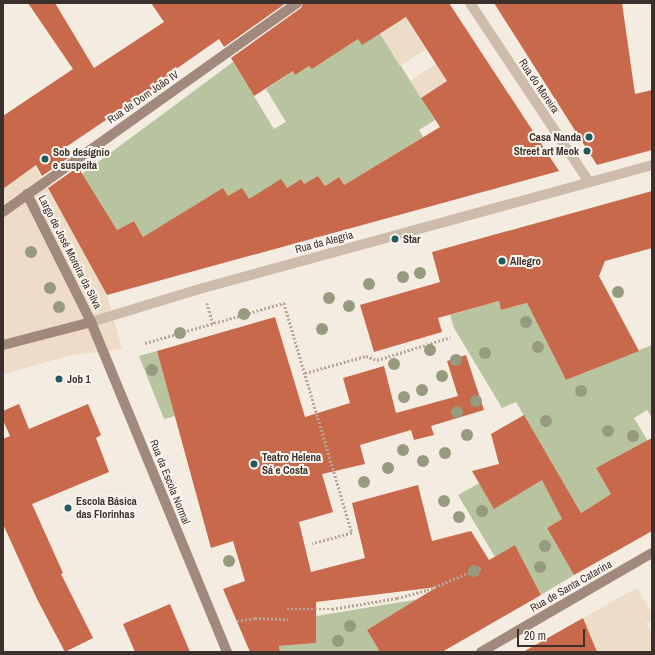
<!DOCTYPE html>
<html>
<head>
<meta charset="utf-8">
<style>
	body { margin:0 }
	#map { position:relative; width:655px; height:655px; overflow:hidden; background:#f4ebe1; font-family:"Archivo Narrow",sans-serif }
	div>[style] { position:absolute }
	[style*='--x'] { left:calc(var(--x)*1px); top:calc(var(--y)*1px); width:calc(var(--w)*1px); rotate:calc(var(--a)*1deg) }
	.green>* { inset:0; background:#b8c4a0 }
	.plaza>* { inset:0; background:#ecdcc8; transform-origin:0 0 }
	.building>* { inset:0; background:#c8694b }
	.path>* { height:2.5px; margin-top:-1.25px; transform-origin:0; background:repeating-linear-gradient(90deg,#b9a596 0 2px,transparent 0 4px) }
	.minor>* { height:10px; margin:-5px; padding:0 5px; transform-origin:5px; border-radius:5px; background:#cdbbac }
	.tertiary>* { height:10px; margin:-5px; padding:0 5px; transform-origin:5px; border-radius:5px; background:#cdbbac }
	.secondary>* { height:10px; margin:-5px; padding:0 5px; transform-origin:5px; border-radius:5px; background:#a18a7d }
	.trees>* { width:12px; height:12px; margin:-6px; border-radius:50%; background:#969b7f }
	.dots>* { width:11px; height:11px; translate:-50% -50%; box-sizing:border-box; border:2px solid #fbf5ee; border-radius:50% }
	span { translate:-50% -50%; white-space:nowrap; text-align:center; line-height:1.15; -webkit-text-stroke:4px #fbf5ee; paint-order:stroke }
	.street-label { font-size:11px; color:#3b302b }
	.poi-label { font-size:11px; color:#3b302b; font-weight:700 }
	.right { translate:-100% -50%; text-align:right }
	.left { translate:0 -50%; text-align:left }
	.frame { position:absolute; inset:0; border:4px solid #3b302b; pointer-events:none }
	.scale { position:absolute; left:517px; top:629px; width:68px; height:18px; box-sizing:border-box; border:2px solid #3b302b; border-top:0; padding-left:5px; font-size:12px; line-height:14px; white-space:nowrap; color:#3b302b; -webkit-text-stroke:3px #fbf5ee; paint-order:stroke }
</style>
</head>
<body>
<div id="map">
	<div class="green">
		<i style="clip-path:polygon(380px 33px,435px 120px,419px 130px,423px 137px,344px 185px,339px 177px,325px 186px,318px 176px,304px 184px,301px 179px,287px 188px,249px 199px,228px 196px,223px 189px,143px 237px,134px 221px,117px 230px,82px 174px,233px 62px,274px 129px,286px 122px,266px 89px,293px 71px,295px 75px,309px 66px,312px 69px,358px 39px)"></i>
		<i style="clip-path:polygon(499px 301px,501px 310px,527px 303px,566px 380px,652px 345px,652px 418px,647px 410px,634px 418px,652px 448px,596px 468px,611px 494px,581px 513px,516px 402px,502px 408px,454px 328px,450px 315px)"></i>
		<i style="clip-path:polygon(157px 351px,175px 416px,164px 419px,139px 356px)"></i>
		<i style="clip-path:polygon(530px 455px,562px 519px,547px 528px,574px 575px,541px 595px,515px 545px,495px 557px,458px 495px)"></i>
		<i style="clip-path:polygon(420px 599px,367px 630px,380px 652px,280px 652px,279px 646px,316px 643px,316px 616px)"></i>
	</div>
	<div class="plaza">
		<i style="left:406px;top:17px;width:38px;height:31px;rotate:58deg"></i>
		<i style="left:436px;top:64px;width:20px;height:31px;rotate:57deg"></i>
		<i style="clip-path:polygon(35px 166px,107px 295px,122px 349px,68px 356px,3px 374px,3px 189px)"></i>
		<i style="clip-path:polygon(637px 588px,652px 613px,652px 620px,646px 623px,652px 634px,652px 652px,597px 652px,583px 618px)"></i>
	</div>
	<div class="building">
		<i style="clip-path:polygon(28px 3px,55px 3px,94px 68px,164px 22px,151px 3px,286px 3px,224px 47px,219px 39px,176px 69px,177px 72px,66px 147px,71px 156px,42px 176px,36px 165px,3px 189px,3px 116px,73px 69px)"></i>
		<i style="clip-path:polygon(303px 3px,449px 3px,559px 171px,107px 295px,48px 188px,78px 167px,117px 230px,134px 221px,143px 237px,223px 188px,228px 196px,242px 188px,249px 199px,281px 179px,287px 188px,301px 179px,304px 184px,318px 176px,325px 186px,339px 177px,344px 185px,440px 127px,421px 98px,447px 81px,406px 17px,362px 45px,358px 39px,312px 69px,309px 66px,295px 75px,293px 71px,254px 96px,231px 58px,301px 8px)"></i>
		<i style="clip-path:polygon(494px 3px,622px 3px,635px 94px,652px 90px,652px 150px,597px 165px)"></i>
		<i style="clip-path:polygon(652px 191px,652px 248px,605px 261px,599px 276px,639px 351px,566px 380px,527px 303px,501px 310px,499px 301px,438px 318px,442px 332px,374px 352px,360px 305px,440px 282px,432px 252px)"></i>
		<i style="clip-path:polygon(275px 317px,305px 417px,350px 403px,343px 378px,384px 366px,396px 413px,458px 396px,447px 361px,466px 355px,484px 410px,431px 426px,434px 435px,414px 440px,411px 430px,360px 445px,365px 464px,322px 474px,333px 512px,299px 522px,311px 572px,365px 558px,352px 503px,418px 485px,432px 541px,471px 531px,489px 560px,515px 545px,541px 595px,442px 652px,380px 652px,367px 630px,437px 587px,316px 602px,316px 643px,279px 646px,280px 652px,250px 652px,223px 589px,245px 581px,233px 541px,211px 548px,157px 351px)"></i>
		<i style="clip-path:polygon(19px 404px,29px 429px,88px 404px,101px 435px,96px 438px,109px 472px,32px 504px,63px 573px,61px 574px,93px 638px,65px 652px,37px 599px,3px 524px,3px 439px,10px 436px,3px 420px,3px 411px)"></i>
		<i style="clip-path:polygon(524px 415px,581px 513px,611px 494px,596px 468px,652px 438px,652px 531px,574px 575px,547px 528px,562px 519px,542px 480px,494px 509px,472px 471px,499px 464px,491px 434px)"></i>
		<i style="clip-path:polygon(170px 604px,190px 652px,135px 652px,123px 624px)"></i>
		<i style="clip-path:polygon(583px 618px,597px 652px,523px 652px)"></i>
	</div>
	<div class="path">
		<i style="--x:207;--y:303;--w:22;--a:74"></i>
		<i style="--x:145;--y:343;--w:145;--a:-16.1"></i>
		<i style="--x:284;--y:303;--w:240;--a:73.5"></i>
		<i style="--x:352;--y:533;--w:41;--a:164.6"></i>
		<i style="--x:305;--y:373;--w:63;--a:-15.6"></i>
		<i style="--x:366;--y:356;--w:12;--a:20"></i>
		<i style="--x:377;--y:360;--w:77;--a:-17.3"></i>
		<i style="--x:287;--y:609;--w:45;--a:0"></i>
		<i style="--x:332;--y:609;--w:66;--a:-9.6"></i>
		<i style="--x:397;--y:598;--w:31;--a:-15"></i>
		<i style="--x:427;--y:590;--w:58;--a:-22.2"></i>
		<i style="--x:237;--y:621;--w:18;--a:-9"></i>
		<i style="--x:255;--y:618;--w:33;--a:2"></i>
	</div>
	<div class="minor">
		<i style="--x:470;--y:3;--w:215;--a:56.4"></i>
	</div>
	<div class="tertiary">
		<i style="--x:91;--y:322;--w:117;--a:-16.9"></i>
		<i style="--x:203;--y:288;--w:466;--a:-15.3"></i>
	</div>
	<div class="secondary">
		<i style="--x:27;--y:194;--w:143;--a:63.4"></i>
		<i style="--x:91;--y:322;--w:357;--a:67.6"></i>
		<i style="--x:3;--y:212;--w:361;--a:-35.4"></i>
		<i style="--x:3;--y:345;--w:91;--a:-14.6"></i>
		<i style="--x:481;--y:652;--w:198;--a:-30.1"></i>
	</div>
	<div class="trees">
		<i style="left:31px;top:252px"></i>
		<i style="left:420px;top:273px"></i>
		<i style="left:403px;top:277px"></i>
		<i style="left:369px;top:284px"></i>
		<i style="left:50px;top:288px"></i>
		<i style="left:618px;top:292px"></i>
		<i style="left:329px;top:298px"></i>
		<i style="left:349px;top:306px"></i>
		<i style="left:59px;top:307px"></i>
		<i style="left:244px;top:314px"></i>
		<i style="left:526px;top:322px"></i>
		<i style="left:322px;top:329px"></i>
		<i style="left:180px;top:333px"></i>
		<i style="left:538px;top:347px"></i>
		<i style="left:430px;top:350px"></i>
		<i style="left:485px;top:353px"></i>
		<i style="left:456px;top:360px"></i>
		<i style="left:394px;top:364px"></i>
		<i style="left:152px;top:370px"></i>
		<i style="left:442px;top:376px"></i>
		<i style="left:422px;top:390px"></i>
		<i style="left:581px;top:391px"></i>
		<i style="left:404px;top:397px"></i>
		<i style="left:476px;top:401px"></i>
		<i style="left:457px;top:412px"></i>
		<i style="left:546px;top:421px"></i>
		<i style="left:608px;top:431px"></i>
		<i style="left:467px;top:435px"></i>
		<i style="left:633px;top:436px"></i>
		<i style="left:403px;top:450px"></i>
		<i style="left:445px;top:453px"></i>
		<i style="left:423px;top:461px"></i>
		<i style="left:388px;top:468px"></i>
		<i style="left:364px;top:482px"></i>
		<i style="left:444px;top:501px"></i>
		<i style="left:482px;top:511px"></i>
		<i style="left:459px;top:517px"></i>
		<i style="left:545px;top:546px"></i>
		<i style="left:229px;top:561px"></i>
		<i style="left:540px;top:567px"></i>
		<i style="left:474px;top:571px"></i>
		<i style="left:350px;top:626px"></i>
		<i style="left:338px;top:641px"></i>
	</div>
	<div class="dots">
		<i style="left:589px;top:137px;background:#1f5a5e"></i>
		<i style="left:587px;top:151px;background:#1f5a5e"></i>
		<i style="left:45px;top:159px;background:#1f5a5e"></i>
		<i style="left:395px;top:239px;background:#1f5a5e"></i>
		<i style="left:502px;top:261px;background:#1f5a5e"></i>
		<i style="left:59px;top:379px;background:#1f5a5e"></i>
		<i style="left:254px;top:464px;background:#1f5a5e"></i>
		<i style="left:68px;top:508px;background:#1f5a5e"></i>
	</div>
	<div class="street-label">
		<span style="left:539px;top:86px;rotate:56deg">Rua do Moreira</span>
		<span style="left:143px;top:97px;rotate:-35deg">Rua de Dom João IV</span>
		<span style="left:324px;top:242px;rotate:-15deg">Rua da Alegria</span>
		<span style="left:70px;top:252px;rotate:63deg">Largo de José Moreira da Silva</span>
		<span style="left:170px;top:482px;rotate:68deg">Rua da Escola Normal</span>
		<span style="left:571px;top:586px;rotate:-30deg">Rua de Santa Catarina</span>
	</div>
	<div class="poi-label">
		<span class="right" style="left:581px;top:137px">Casa Nanda</span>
		<span class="right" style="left:579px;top:151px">Street art Meok</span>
		<span class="left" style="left:53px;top:159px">Sob desígnio<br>e suspeita</span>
		<span class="left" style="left:403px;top:239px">Star</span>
		<span class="left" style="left:510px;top:261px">Allegro</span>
		<span class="left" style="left:67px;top:379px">Job 1</span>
		<span class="left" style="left:262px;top:464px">Teatro Helena<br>Sá e Costa</span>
		<span class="left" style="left:76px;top:508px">Escola Básica<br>das Florinhas</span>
	</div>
	<div class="frame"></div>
	<div class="scale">20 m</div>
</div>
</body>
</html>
